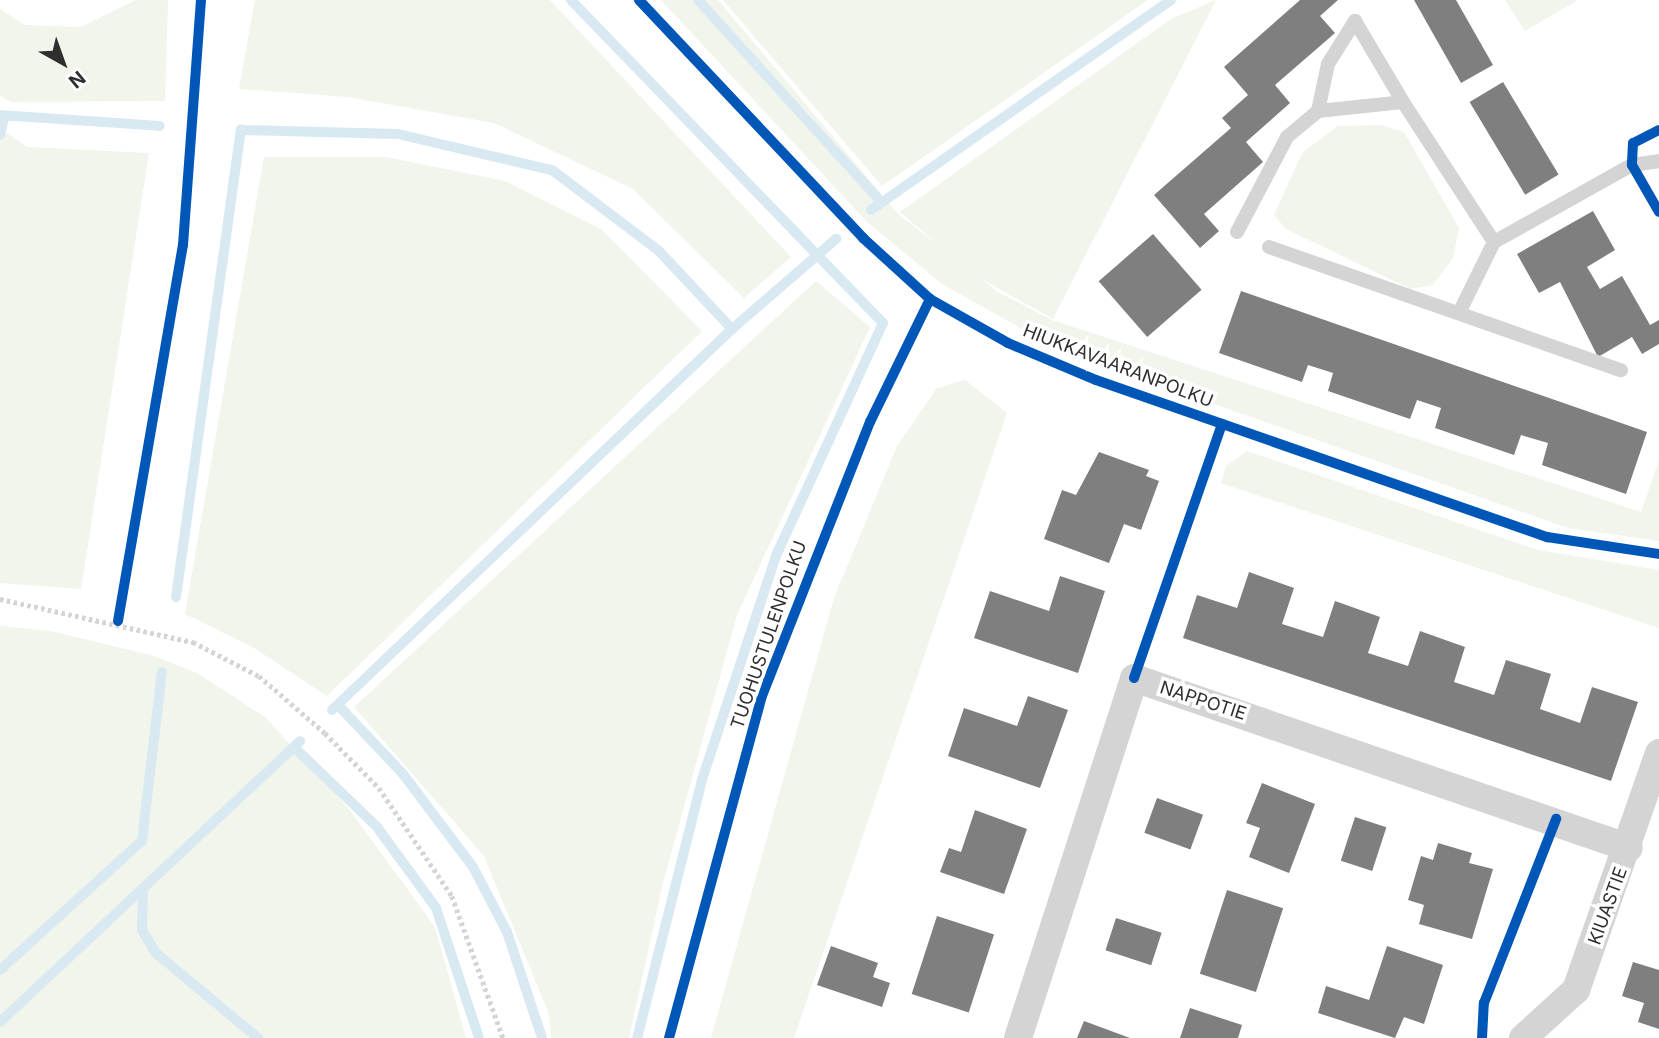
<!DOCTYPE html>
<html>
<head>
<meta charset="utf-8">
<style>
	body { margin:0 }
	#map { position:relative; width:1659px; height:1038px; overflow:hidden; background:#fff; font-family:Inter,sans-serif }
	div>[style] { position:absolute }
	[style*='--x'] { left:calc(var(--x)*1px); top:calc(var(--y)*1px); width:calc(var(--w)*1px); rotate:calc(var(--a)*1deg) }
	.green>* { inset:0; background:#f1f5ec }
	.stream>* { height:10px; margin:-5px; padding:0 5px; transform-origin:5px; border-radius:5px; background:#d8e9f2 }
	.building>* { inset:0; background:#7f7f7f; transform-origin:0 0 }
	.path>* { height:4.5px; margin-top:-2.25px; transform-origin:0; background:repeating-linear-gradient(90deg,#d4d4d4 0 3.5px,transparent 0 7px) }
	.lane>* { height:14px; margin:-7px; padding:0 7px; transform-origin:7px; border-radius:7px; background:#d4d4d4 }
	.street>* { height:28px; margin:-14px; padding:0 14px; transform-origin:14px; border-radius:14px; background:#d4d4d4 }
	.cycleway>* { height:10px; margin:-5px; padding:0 5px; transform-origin:5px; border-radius:5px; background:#0057b8 }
	span { translate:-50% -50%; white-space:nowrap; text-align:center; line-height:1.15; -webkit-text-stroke:7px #fff; paint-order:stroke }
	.street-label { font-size:18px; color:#2f2f2f }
	.north { position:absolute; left:28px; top:28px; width:70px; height:70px; -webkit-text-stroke:5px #fff; paint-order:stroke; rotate:140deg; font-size:19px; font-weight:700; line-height:28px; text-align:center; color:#2f2f2f }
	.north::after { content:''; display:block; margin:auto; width:24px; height:32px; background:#2f2f2f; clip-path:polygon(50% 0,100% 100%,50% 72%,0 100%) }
</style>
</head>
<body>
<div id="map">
	<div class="green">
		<i style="clip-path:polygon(136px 0,168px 0,165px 101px,12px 102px,0 96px,0 9px,25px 25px,81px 27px)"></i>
		<i style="clip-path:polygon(255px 0,550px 0,791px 257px,744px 298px,633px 189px,494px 123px,348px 97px,239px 89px)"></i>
		<i style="clip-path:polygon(661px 0,718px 0,898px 214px,998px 292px,1052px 320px,1641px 512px,1659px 460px,1659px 541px,1568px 528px,1060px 350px,942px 284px,867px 222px)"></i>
		<i style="clip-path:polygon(723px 0,1148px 0,882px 186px)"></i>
		<i style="clip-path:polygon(1216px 0,1053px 319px,969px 272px,900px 212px,1171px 19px)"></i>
		<i style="clip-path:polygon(1505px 0,1578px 0,1525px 31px)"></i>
		<i style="clip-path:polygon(1381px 125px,1404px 132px,1459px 228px,1453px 258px,1433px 285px,1411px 289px,1286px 229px,1274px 215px,1302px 153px,1338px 126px)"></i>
		<i style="clip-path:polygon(0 128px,27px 147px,149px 153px,81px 589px,0 583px)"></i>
		<i style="clip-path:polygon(264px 157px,386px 157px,505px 181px,601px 229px,702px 331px,327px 696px,254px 648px,185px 614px)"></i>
		<i style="clip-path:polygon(816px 281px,870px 327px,737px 615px,663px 883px,629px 1038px,551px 1038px,549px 1014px,484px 856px,354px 707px)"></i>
		<i style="clip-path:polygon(965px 380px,1007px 413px,794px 1038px,711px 1038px,834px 598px,897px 446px,937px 388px)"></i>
		<i style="clip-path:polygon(1247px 451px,1538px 550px,1659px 570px,1659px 628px,1221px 483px,1226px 466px)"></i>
		<i style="clip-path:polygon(0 626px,51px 631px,154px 656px,197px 673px,265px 717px,349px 809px,435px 927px,466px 1038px,0 1038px)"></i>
	</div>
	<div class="stream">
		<i style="--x:571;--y:0;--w:449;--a:46"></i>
		<i style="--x:883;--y:323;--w:256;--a:114.7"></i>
		<i style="--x:776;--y:556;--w:236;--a:108.3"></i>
		<i style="--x:702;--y:780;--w:266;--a:104.1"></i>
		<i style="--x:698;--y:0;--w:273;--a:47.8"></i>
		<i style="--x:0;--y:115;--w:160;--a:3.9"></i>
		<i style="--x:0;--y:135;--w:18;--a:-77"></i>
		<i style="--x:871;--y:210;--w:366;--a:-35"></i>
		<i style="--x:176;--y:597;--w:472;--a:-82.1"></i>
		<i style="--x:241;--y:130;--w:157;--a:1.5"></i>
		<i style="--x:398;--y:134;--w:158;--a:13.2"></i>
		<i style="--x:552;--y:170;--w:134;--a:37.1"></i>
		<i style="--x:659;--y:251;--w:107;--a:46.9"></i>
		<i style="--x:338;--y:705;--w:95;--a:46.7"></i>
		<i style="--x:403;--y:774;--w:116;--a:53"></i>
		<i style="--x:473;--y:867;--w:73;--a:62.4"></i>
		<i style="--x:507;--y:932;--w:112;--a:71.7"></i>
		<i style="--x:332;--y:710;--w:552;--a:-43.61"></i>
		<i style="--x:732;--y:329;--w:138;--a:-40.9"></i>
		<i style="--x:294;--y:747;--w:115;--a:43.9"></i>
		<i style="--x:377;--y:827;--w:100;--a:53.9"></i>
		<i style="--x:436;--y:908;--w:137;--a:71.7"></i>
		<i style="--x:143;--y:890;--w:40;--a:91.4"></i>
		<i style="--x:142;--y:930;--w:27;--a:59"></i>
		<i style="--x:156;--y:953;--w:133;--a:39.8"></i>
		<i style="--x:0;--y:970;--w:192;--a:-42.3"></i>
		<i style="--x:142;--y:841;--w:170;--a:-83.3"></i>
		<i style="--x:0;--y:1022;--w:411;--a:-43.1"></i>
	</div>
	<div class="building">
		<i style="clip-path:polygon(1300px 0,1338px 0,1320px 16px,1335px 33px,1275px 85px,1290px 103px,1246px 142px,1263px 162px,1204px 214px,1219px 231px,1200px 248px,1154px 195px,1231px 128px,1222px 118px,1248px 95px,1224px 67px)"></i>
		<i style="clip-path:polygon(1414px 0,1456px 0,1493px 65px,1461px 83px)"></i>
		<i style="left:1503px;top:82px;width:108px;height:39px;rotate:59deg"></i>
		<i style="clip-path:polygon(1593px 211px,1615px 250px,1587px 267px,1600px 289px,1622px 276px,1650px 325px,1659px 320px,1659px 344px,1642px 354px,1632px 337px,1598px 357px,1560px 282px,1539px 293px,1517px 254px)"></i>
		<i style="left:1153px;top:234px;width:74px;height:72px;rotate:49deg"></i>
		<i style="clip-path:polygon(1241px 291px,1647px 432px,1626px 494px,1542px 465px,1548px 443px,1521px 435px,1514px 455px,1435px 428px,1441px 408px,1417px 400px,1410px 419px,1328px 391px,1333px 373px,1308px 365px,1302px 382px,1219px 353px)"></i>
		<i style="clip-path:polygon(1099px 452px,1149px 470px,1146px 476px,1159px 481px,1141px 530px,1124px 524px,1109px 563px,1044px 539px,1062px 490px,1076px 495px)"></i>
		<i style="clip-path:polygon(1249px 572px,1294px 588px,1282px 624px,1323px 637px,1335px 601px,1380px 617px,1368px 653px,1408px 666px,1420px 631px,1465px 647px,1454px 682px,1494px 695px,1506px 660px,1551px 674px,1540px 709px,1580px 723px,1592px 687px,1638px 702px,1611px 781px,1183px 638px,1197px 595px,1237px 608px)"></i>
		<i style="clip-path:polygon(1060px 576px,1105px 591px,1078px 673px,974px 638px,990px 591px,1049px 611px)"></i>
		<i style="clip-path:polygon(1028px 696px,1068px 710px,1040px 788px,948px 756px,964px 708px,1017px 726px)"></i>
		<i style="clip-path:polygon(1262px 783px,1315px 804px,1289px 873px,1249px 857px,1260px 828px,1246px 823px)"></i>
		<i style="left:1157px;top:798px;width:49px;height:37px;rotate:20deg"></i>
		<i style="clip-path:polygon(975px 810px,1027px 829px,1004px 894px,940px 872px,949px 848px,961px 852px)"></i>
		<i style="left:1355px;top:817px;width:33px;height:46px;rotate:18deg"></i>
		<i style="clip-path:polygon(1438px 843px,1472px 853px,1469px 863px,1493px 869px,1472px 939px,1419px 924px,1424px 905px,1408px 900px,1421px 856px,1433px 860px)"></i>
		<i style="left:1227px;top:890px;width:59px;height:88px;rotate:18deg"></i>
		<i style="left:937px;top:916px;width:60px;height:82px;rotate:18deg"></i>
		<i style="left:1116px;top:918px;width:48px;height:34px;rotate:18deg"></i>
		<i style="clip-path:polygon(831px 946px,878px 963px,873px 977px,890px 983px,882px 1007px,817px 985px)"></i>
		<i style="clip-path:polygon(1387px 946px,1443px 965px,1424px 1024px,1404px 1017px,1395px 1038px,1318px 1013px,1326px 986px,1369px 1000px)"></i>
		<i style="clip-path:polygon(1633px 962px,1659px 970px,1659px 1029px,1638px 1022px,1644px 1003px,1622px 996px)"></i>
		<i style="clip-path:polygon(1190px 1008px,1242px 1025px,1238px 1038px,1180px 1038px)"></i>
		<i style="clip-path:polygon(1084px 1021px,1130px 1038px,1077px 1038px)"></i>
	</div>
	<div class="path">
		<i style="--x:0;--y:599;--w:198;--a:12.6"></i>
		<i style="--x:193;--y:642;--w:74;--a:27.3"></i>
		<i style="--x:259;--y:676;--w:87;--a:40.8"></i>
		<i style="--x:325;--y:733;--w:77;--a:45.5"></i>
		<i style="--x:379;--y:788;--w:130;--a:55.9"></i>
		<i style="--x:452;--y:896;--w:151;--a:70.2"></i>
		<i style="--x:118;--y:621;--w:382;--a:-80.2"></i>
		<i style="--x:183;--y:245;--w:246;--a:-85.8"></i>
	</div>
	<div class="lane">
		<i style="--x:1318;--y:111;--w:48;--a:-78"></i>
		<i style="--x:1328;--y:64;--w:51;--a:-57.9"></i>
		<i style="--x:1355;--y:21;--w:94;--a:59.3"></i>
		<i style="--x:1237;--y:232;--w:107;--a:-62.2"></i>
		<i style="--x:1287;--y:137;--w:40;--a:-40"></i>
		<i style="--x:1318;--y:111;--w:85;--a:-6"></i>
		<i style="--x:1403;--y:102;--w:167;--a:57"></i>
		<i style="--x:1269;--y:247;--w:373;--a:19.3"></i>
		<i style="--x:1459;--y:313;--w:79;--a:-63.8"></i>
		<i style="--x:1494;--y:242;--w:158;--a:-29.2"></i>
		<i style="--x:1632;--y:165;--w:27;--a:-8"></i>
	</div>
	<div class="street">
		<i style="--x:1018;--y:1038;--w:378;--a:-72.1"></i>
		<i style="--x:1134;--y:678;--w:523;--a:18.95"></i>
		<i style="--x:1523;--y:1038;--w:72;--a:-42.2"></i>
		<i style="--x:1576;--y:990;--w:251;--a:-70.7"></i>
	</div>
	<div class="cycleway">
		<i style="--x:639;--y:0;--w:327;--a:46.7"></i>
		<i style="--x:863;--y:238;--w:91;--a:42.3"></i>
		<i style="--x:930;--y:299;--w:90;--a:29.4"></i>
		<i style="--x:1008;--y:343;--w:95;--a:22.8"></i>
		<i style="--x:1096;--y:380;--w:478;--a:19.2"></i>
		<i style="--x:1547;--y:537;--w:113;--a:8.6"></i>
		<i style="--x:1659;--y:130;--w:29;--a:153"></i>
		<i style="--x:1633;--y:143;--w:22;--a:93"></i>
		<i style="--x:1632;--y:165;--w:54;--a:60.1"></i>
		<i style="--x:118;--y:621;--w:382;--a:-80.2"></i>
		<i style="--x:183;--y:245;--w:246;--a:-85.8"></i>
		<i style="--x:1134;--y:678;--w:269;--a:-70.9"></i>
		<i style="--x:669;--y:1038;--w:354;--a:-74.8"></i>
		<i style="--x:762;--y:696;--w:295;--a:-68.5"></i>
		<i style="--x:870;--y:422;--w:137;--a:-64"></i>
		<i style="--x:1482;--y:1038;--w:35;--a:-87"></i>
		<i style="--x:1484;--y:1003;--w:198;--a:-68.6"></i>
	</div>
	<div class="street-label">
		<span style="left:1118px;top:366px;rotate:21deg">HIUKKAVAARANPOLKU</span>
		<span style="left:769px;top:635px;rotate:-71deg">TUOHUSTULENPOLKU</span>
		<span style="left:1203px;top:701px;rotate:18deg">NAPPOTIE</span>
		<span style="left:1608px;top:906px;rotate:-70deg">KIUASTIE</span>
	</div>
	<div class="north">N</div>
</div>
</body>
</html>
